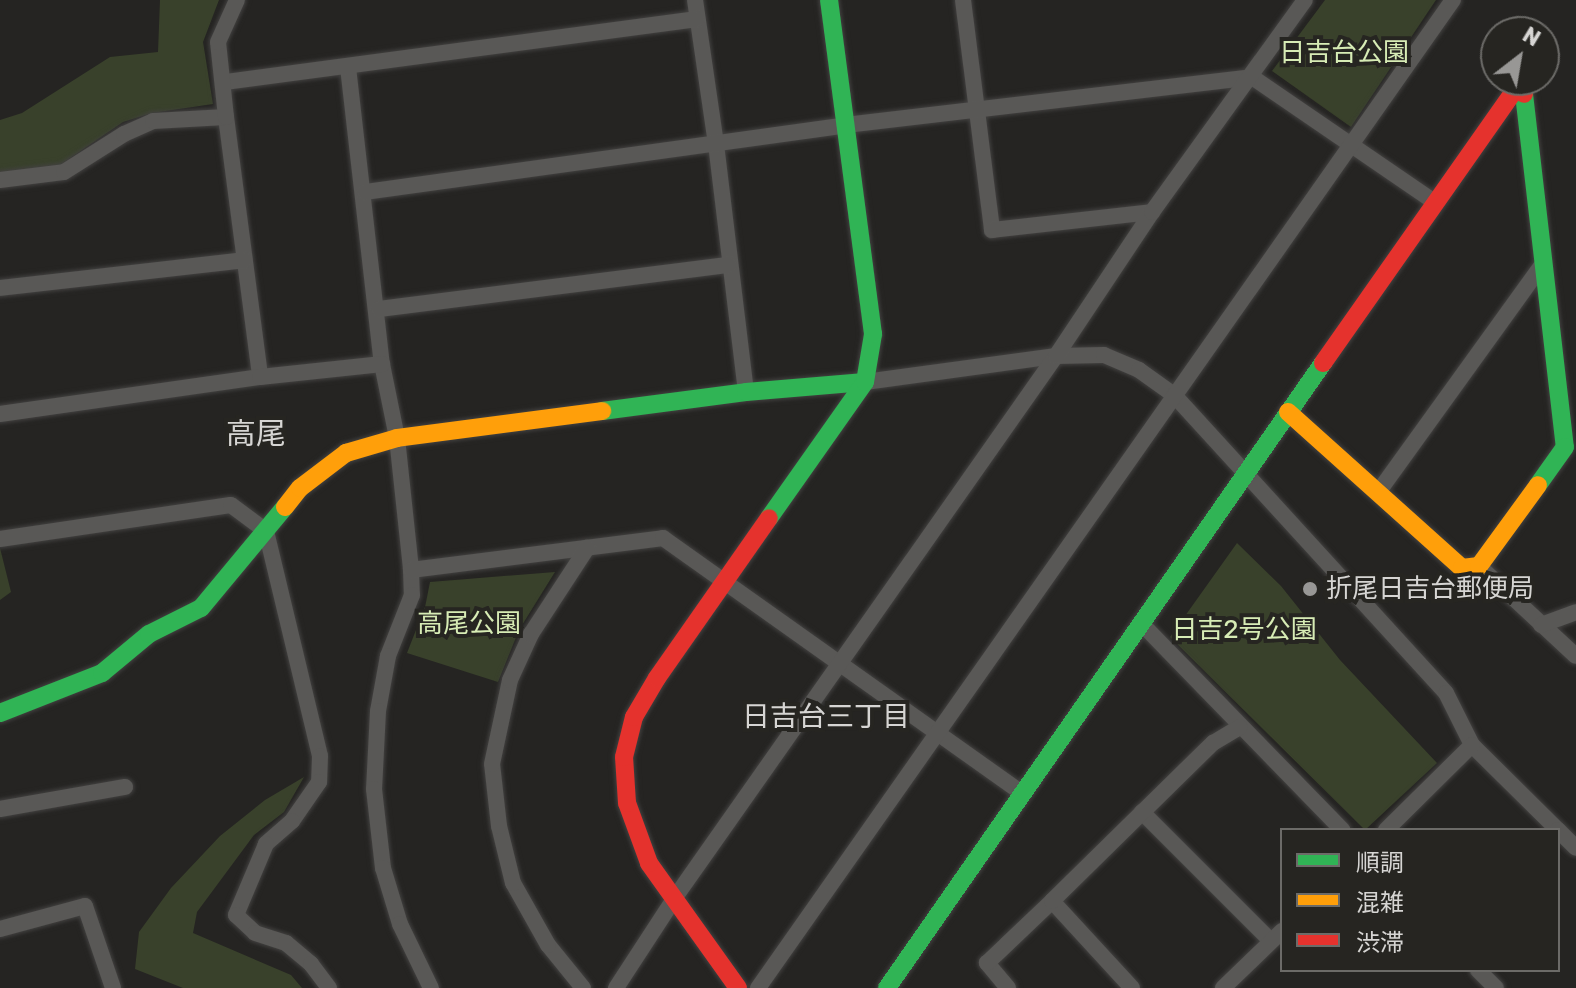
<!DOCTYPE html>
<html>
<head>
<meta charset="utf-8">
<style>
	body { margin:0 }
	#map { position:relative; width:1576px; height:988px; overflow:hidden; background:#252422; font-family:Rubik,"Noto Sans JP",sans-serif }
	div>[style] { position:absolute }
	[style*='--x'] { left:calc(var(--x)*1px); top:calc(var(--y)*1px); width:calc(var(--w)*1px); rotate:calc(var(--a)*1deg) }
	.green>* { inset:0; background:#39412b }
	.roads { filter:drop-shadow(0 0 2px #424140) drop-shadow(0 0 2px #424140) }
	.street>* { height:16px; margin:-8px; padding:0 8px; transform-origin:8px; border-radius:8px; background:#595856 }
	.fast>* { height:18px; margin:-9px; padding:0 9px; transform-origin:9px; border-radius:9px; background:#30b455 }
	.slow>* { height:18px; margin:-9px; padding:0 9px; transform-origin:9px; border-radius:9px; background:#ff9f0a }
	.jam>* { height:18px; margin:-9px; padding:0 9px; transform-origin:9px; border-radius:9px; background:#e5322d }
	.dots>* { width:22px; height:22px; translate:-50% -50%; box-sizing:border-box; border:4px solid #262521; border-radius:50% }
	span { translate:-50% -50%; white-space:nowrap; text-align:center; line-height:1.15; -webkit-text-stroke:8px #262521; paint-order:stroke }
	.park-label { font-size:26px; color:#d7ecb5 }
	.poi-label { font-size:26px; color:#d6d5d3 }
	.left { translate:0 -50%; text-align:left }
	.neighbourhood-label { font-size:28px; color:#d6d5d3 }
	.quarter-label { font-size:30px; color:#d6d5d3 }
	.legend { position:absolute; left:1280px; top:828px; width:280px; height:144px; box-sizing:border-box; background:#262521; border:2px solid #6c6b68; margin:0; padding:10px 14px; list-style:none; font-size:24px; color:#d6d5d3 }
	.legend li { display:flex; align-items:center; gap:16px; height:40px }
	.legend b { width:40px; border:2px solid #6c6b68 }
	.north { position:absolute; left:1480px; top:16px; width:80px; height:80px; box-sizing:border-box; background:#262521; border:2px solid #6c6b68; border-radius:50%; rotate:31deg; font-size:22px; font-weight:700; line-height:32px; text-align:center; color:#d6d5d3 }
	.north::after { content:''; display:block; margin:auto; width:28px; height:36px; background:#989795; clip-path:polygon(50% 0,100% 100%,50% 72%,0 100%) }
</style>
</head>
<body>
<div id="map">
	<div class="green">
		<i style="clip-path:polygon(160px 0,219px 0,203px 42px,213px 104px,152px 113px,123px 122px,60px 165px,0 175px,0 120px,22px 113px,110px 57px,158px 52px)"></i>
		<i style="clip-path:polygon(1325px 0,1436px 0,1351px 127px,1272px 71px)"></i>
		<i style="clip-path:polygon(1237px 543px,1281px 586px,1340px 660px,1437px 763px,1365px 830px,1170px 637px)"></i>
		<i style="clip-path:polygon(0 548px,11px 592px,0 600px)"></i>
		<i style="clip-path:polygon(555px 572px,519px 630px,498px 682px,407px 653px,425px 607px,430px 582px)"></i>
		<i style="clip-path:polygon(304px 777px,284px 812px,254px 835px,197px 912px,193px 933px,291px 975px,302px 988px,183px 988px,135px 969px,139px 932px,171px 888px,220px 836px,265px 800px)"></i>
	</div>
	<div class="roads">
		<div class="street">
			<i style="--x:695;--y:0;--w:146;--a:81.7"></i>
			<i style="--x:716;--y:144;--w:250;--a:83.1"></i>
			<i style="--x:963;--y:0;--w:232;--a:82.8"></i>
			<i style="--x:992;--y:230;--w:161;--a:-6.4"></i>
			<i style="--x:348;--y:67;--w:299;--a:83.5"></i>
			<i style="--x:382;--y:364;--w:76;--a:78.5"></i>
			<i style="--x:397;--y:438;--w:133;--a:83.9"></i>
			<i style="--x:411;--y:570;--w:25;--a:88"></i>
			<i style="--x:412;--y:595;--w:66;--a:111.5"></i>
			<i style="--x:388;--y:656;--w:56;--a:100.3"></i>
			<i style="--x:378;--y:711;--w:78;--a:92.9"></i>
			<i style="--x:374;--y:789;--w:80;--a:83.5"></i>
			<i style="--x:383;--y:868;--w:59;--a:73.1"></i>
			<i style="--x:400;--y:924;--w:71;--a:64.2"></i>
			<i style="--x:225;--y:82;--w:476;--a:-7.6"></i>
			<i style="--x:226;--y:117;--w:262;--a:82.5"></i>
			<i style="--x:0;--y:180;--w:64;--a:-7.1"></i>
			<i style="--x:64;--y:172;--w:71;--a:-32.3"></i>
			<i style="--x:124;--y:134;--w:32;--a:-24"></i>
			<i style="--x:153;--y:121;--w:73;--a:-3.1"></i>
			<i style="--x:226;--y:117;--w:75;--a:-96.1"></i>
			<i style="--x:218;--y:42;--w:46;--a:-65.7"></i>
			<i style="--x:365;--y:192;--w:485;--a:-7.9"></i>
			<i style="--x:845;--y:125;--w:410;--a:-6.7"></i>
			<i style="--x:1252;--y:77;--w:223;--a:34.4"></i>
			<i style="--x:0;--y:288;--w:246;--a:-6.5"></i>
			<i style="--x:379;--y:309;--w:353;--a:-7.2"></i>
			<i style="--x:865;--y:382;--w:193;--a:-7.8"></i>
			<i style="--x:1056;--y:356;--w:48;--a:-1.2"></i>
			<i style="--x:1104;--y:355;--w:38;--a:23"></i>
			<i style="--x:1139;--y:370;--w:43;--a:35.5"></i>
			<i style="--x:1174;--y:395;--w:403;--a:47.6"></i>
			<i style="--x:1446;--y:693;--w:58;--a:63.4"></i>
			<i style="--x:1472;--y:745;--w:121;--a:44.7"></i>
			<i style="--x:0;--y:414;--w:263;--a:-8.1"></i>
			<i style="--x:260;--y:377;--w:123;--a:-6.1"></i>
			<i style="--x:1379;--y:491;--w:279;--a:-54.2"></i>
			<i style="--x:0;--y:539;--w:233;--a:-8.4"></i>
			<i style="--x:231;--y:505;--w:44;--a:36.6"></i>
			<i style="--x:266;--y:531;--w:231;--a:76.5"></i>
			<i style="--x:320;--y:756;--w:26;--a:92"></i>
			<i style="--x:319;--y:782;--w:47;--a:124.7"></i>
			<i style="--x:292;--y:821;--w:35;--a:139"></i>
			<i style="--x:266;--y:844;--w:77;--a:112.9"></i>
			<i style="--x:236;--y:915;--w:26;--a:43"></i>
			<i style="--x:255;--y:933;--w:33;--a:18"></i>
			<i style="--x:286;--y:943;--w:33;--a:40"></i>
			<i style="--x:311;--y:964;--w:30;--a:53"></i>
			<i style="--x:1479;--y:566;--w:132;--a:42.9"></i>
			<i style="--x:411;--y:570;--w:254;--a:-7.2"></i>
			<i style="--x:663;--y:538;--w:439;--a:35.4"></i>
			<i style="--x:1141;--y:623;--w:289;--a:45.8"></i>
			<i style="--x:1541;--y:625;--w:37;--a:-20"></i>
			<i style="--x:0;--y:809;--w:127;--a:-10"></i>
			<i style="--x:1142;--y:812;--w:182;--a:45"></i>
			<i style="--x:1386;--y:830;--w:121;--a:-44.7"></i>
			<i style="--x:1558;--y:830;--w:25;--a:45"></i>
			<i style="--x:0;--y:929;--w:88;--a:-15.1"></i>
			<i style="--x:85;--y:906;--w:87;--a:71.1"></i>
			<i style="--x:1478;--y:970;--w:25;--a:45"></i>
			<i style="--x:583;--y:988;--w:55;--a:-129.1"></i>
			<i style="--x:548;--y:945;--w:71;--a:-119.4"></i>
			<i style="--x:513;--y:883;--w:59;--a:-103.8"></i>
			<i style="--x:499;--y:826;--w:62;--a:-96.4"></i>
			<i style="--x:492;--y:764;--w:86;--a:-77.9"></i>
			<i style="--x:510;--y:680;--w:51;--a:-65.5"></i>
			<i style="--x:531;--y:634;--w:103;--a:-56.9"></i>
			<i style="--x:616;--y:988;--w:110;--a:-56.9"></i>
			<i style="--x:676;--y:896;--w:660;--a:-54.87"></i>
			<i style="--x:1056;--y:356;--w:173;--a:-56.3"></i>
			<i style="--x:1152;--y:212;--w:261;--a:-54.2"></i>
			<i style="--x:758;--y:988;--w:1208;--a:-54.88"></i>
			<i style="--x:1008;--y:988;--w:33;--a:-130"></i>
			<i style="--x:987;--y:963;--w:90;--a:-43.6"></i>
			<i style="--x:1132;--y:988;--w:118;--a:-132.6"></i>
			<i style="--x:1052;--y:901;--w:226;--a:-44.5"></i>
			<i style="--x:1213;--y:743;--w:31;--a:-31"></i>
			<i style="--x:1223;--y:988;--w:82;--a:-44"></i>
		</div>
		<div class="fast">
			<i style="--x:1524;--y:94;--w:355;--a:83.4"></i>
			<i style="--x:1565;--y:447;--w:47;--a:125.4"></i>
			<i style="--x:602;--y:411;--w:145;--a:-7.5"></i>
			<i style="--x:746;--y:392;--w:119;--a:-4.8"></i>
			<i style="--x:769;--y:518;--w:166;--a:-54.8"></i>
			<i style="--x:865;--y:382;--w:49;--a:-80.5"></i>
			<i style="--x:873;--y:334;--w:337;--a:-97.5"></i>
			<i style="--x:0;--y:713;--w:110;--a:-21.4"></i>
			<i style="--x:102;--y:673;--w:61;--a:-39.7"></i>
			<i style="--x:149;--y:634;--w:58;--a:-26.6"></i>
			<i style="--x:201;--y:608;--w:131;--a:-50.3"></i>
			<i style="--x:887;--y:988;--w:762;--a:-55.1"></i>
		</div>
		<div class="slow">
			<i style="--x:1288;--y:412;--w:234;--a:41.9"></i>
			<i style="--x:1462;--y:568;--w:17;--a:-7"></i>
			<i style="--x:1479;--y:566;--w:100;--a:-53.9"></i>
			<i style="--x:285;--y:507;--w:24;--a:-52"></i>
			<i style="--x:300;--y:488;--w:58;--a:-37.3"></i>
			<i style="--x:346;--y:453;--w:53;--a:-16.4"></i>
			<i style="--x:397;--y:438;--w:207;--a:-7.5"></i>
		</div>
		<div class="jam">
			<i style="--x:1323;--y:363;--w:346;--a:-54.9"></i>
			<i style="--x:1522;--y:80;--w:14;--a:82"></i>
			<i style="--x:738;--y:988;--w:153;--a:-125.5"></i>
			<i style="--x:649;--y:863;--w:64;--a:-110.1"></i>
			<i style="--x:627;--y:803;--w:46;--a:-93.7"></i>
			<i style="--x:624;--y:757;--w:41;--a:-76"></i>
			<i style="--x:634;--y:717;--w:45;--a:-59.5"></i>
			<i style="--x:657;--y:678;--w:195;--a:-55"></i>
		</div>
	</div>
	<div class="dots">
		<i style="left:1310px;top:589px;background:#989795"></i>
	</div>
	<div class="park-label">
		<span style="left:1344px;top:53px">日吉台公園</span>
		<span style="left:469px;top:624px">高尾公園</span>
		<span style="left:1244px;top:630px">日吉2号公園</span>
	</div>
	<div class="poi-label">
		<span class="left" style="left:1326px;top:589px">折尾日吉台郵便局</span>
	</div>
	<div class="neighbourhood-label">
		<span style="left:826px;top:717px">日吉台三丁目</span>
	</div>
	<div class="quarter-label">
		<span style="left:256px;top:434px">高尾</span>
	</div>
	<ul class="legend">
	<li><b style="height:10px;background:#30b455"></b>順調</li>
	<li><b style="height:10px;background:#ff9f0a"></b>混雑</li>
	<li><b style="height:10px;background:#e5322d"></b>渋滞</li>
	</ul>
	<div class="north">N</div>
</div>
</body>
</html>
